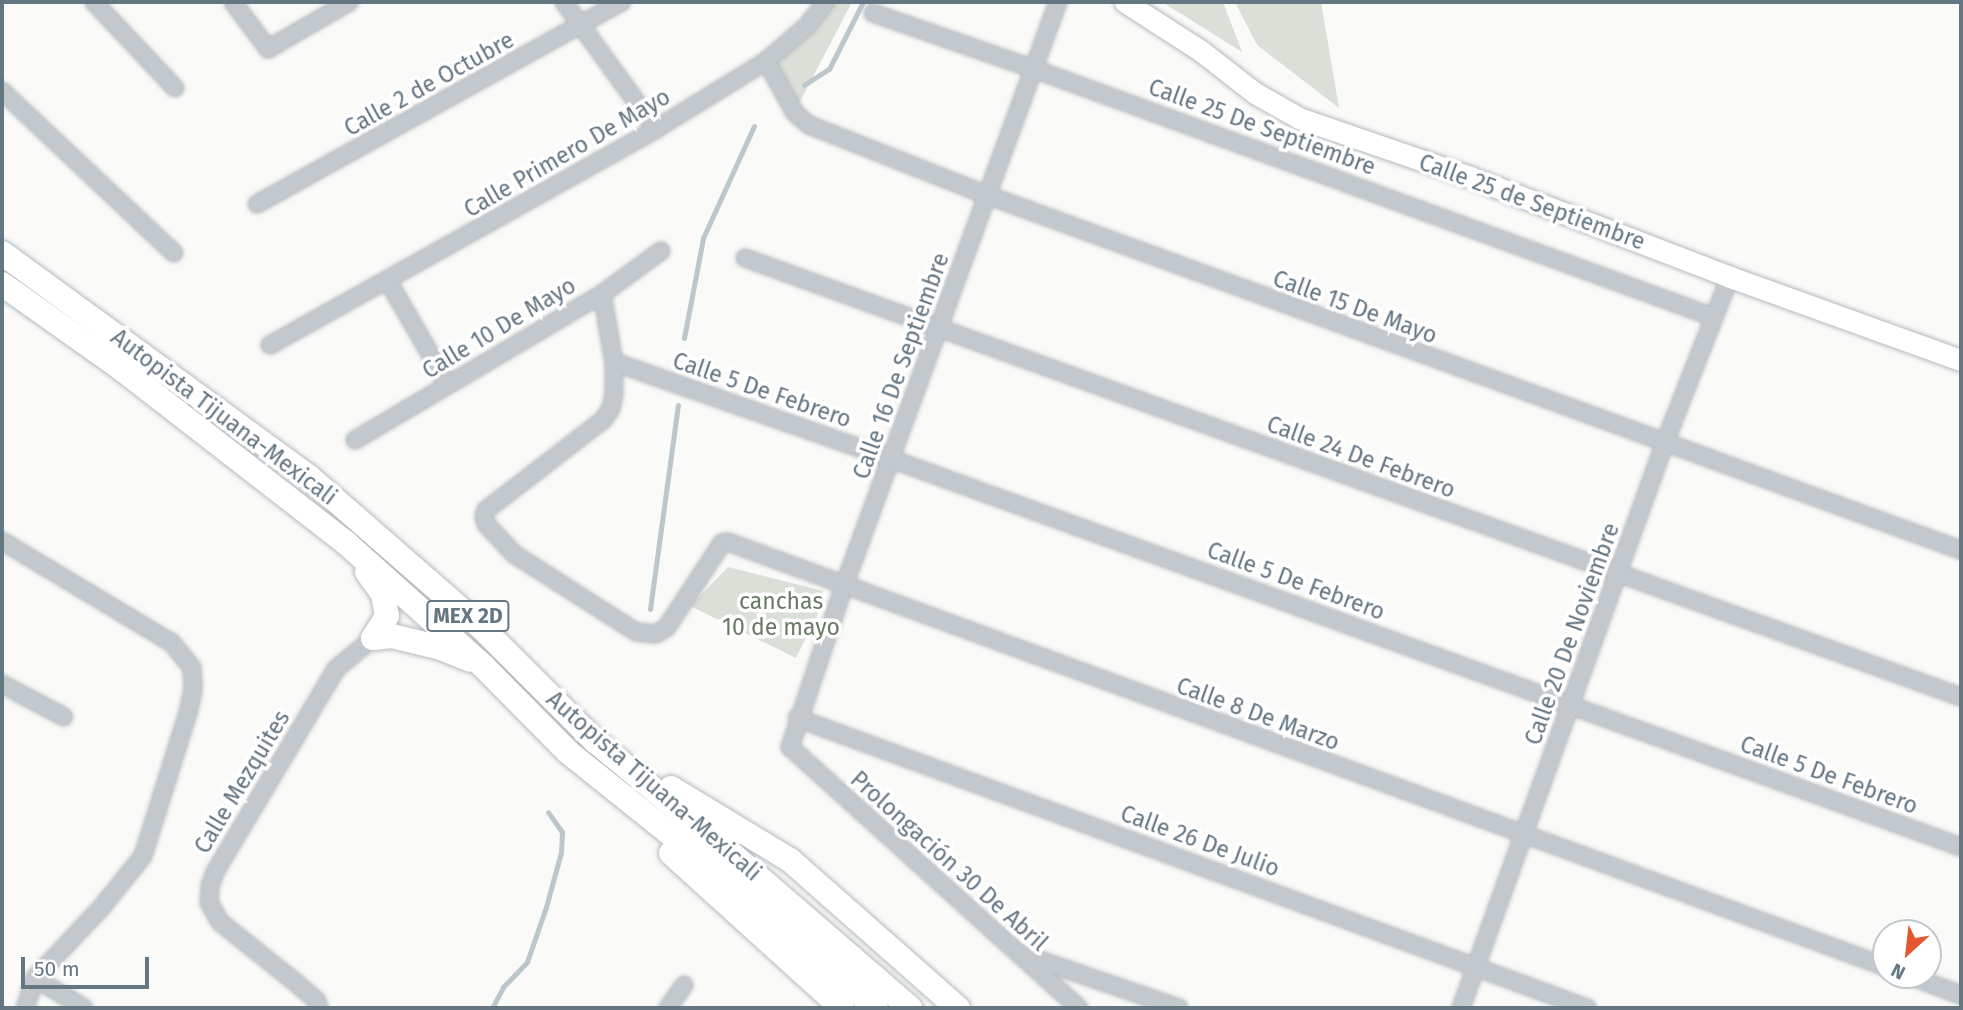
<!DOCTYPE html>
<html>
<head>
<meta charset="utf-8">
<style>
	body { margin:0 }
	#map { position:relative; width:1963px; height:1010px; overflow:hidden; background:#fafaf8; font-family:"Fira Sans",sans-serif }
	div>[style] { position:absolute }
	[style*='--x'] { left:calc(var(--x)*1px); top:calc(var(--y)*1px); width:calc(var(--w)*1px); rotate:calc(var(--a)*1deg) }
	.green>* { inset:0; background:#dadfd7 }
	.stream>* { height:5px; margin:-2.5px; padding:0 2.5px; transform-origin:2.5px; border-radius:2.5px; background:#bbc7cb }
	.roads { filter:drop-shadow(0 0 2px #b5babe) drop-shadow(0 0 2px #b5babe) }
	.minor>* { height:16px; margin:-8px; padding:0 8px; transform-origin:8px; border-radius:8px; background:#c3c8cc }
	.major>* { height:21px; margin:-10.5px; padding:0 10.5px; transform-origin:10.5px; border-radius:10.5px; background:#fff }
	.highway>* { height:24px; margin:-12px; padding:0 12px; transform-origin:12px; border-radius:12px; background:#fff }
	span { translate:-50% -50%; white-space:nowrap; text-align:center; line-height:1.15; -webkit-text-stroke:7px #fff; paint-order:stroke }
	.shield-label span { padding:2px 5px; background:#fff; border:2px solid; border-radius:5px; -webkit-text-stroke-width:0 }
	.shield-label { font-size:21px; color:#657683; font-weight:700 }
	.street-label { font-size:23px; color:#657683 }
	.park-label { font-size:23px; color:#687a64 }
	.frame { position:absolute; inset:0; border:4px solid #657683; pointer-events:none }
	.north { position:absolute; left:1872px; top:919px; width:70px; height:70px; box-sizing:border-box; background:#fff; border:2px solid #c1c8cd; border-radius:50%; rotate:207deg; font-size:19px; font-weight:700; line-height:28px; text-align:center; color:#657683 }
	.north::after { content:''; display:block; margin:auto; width:24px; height:32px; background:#e4572e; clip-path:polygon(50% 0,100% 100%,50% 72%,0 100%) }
	.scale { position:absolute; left:21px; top:957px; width:128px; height:32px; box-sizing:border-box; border:4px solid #657683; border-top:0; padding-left:9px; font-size:21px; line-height:24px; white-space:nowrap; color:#657683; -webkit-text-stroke:5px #fff; paint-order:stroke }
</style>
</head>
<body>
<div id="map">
	<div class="green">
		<i style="clip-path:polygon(830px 2px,852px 2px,793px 115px,766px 66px)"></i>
		<i style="clip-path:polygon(1162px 2px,1223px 2px,1242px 52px)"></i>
		<i style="clip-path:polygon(1235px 2px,1321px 2px,1339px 108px,1257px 45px)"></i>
		<i style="clip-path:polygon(728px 567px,823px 591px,817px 616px,796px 658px,690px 606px)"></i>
	</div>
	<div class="stream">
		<i style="--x:804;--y:85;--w:30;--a:-33"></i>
		<i style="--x:829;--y:69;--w:75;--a:-63.1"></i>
		<i style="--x:684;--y:338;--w:102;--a:-79.2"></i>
		<i style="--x:703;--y:238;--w:123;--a:-65.5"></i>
		<i style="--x:650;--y:609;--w:206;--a:-82.2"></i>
		<i style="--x:492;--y:1008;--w:24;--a:-62"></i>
		<i style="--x:503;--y:987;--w:35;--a:-46"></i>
		<i style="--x:527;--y:962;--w:58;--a:-70.9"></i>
		<i style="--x:546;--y:907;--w:57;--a:-74.7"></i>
		<i style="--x:561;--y:852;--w:20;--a:-87"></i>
		<i style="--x:562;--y:832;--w:24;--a:-125"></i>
	</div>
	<div class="roads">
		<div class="minor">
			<i style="--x:94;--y:2;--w:118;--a:46.7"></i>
			<i style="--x:233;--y:2;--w:59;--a:53.3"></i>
			<i style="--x:268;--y:49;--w:94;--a:-30.1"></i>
			<i style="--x:564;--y:2;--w:157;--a:54.1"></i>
			<i style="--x:1058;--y:2;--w:622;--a:110.12"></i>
			<i style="--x:844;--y:586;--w:170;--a:108.5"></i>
			<i style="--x:790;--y:747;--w:389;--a:42.1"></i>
			<i style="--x:873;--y:13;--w:170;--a:19.2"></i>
			<i style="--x:1034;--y:69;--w:723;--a:20.06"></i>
			<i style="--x:766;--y:61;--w:60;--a:60.9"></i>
			<i style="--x:795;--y:113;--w:18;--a:41"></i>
			<i style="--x:809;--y:125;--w:191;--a:21.5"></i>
			<i style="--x:987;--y:195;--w:1037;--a:20.03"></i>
			<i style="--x:2;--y:91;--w:236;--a:43.3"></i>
			<i style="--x:257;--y:204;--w:417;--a:-29"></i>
			<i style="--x:745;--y:258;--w:1293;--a:19.85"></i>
			<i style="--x:388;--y:281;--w:120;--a:60"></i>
			<i style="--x:602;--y:294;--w:69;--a:80"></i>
			<i style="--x:614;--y:362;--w:32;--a:90"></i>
			<i style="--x:614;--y:394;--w:15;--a:101"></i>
			<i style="--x:611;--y:409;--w:14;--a:126"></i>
			<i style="--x:603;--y:420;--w:148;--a:142.4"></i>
			<i style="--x:486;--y:510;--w:7;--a:106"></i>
			<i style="--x:484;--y:517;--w:7;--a:74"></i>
			<i style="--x:486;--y:524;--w:41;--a:47"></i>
			<i style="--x:514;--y:554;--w:145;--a:32.6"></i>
			<i style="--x:636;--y:632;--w:20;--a:6"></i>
			<i style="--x:656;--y:634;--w:13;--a:-32"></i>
			<i style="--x:667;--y:627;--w:100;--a:-56.8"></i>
			<i style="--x:722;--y:543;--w:6;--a:-9"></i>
			<i style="--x:728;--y:542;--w:1234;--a:20.15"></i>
			<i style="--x:270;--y:345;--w:442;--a:-29.2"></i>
			<i style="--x:656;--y:129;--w:129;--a:-31.7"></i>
			<i style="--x:766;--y:61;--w:54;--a:-40.5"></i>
			<i style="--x:807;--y:26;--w:31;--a:-52"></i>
			<i style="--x:614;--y:362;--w:293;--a:19.3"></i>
			<i style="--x:891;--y:459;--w:1138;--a:19.93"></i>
			<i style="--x:355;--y:440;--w:287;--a:-30.6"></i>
			<i style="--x:602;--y:294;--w:73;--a:-36.1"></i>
			<i style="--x:2;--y:541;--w:198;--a:31"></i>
			<i style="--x:172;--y:643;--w:32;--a:51"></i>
			<i style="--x:192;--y:668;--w:22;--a:87"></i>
			<i style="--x:193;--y:690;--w:24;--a:102"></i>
			<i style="--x:188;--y:713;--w:150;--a:107.5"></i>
			<i style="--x:143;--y:856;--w:67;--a:128.9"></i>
			<i style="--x:101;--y:908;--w:96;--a:133.3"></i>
			<i style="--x:35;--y:978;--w:32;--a:108"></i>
			<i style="--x:2;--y:684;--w:70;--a:28"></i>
			<i style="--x:797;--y:718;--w:842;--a:20.16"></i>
			<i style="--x:1022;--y:954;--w:166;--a:19"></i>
			<i style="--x:1907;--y:975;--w:58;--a:20.3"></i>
			<i style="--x:35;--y:978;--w:57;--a:31.5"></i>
			<i style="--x:319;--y:1008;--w:7;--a:-106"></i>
			<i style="--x:317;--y:1001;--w:29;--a:-139"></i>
			<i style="--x:295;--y:982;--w:96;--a:-141.3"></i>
			<i style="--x:220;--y:922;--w:23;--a:-119"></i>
			<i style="--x:209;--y:902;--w:16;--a:-86"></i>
			<i style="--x:210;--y:886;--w:15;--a:-70"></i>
			<i style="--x:215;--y:872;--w:236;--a:-59.2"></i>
			<i style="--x:336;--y:669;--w:48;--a:-40"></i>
			<i style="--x:668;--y:1008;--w:28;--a:-55"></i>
			<i style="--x:1461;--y:1008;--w:598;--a:-70.17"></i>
			<i style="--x:1664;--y:445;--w:180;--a:-68.6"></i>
		</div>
		<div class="major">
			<i style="--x:1125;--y:2;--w:90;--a:32.8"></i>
			<i style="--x:1201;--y:51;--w:68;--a:37.9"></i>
			<i style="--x:1255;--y:93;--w:51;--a:29.6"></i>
			<i style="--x:1299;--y:118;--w:181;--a:19"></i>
			<i style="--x:1470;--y:177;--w:279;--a:21"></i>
			<i style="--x:1730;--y:277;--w:245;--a:19.8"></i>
		</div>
		<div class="highway">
			<i style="--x:2;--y:253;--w:380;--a:36.1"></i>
			<i style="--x:309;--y:477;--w:227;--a:41.1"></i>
			<i style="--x:480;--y:626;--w:163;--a:45"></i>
			<i style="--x:595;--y:741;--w:180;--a:39.6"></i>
			<i style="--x:734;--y:856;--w:233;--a:40.8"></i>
			<i style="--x:2;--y:284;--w:147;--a:35.3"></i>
			<i style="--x:122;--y:369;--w:282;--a:37.8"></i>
			<i style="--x:345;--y:542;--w:186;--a:41.9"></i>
			<i style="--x:483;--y:666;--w:121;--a:45.3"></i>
			<i style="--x:568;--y:752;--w:231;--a:38.7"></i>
			<i style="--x:748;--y:896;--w:170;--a:41.2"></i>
			<i style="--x:367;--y:572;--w:27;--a:54"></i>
			<i style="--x:383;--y:594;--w:22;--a:80"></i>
			<i style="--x:387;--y:616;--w:26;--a:122"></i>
			<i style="--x:373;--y:638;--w:19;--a:-6"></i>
			<i style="--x:392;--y:636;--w:50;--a:13.8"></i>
			<i style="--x:441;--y:648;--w:31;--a:22"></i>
			<i style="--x:671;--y:788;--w:139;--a:31.2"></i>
			<i style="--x:790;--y:860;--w:224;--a:41.4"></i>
			<i style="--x:671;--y:853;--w:231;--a:42.2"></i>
		</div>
	</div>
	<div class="shield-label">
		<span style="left:468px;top:616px">MEX 2D</span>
	</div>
	<div class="street-label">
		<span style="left:429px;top:84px;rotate:-29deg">Calle 2 de Octubre</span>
		<span style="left:1262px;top:127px;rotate:20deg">Calle 25 De Septiembre</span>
		<span style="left:567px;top:153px;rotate:-30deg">Calle Primero De Mayo</span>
		<span style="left:1532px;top:202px;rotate:20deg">Calle 25 de Septiembre</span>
		<span style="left:1355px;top:307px;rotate:20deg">Calle 15 De Mayo</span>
		<span style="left:499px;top:328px;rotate:-31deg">Calle 10 De Mayo</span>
		<span style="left:901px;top:366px;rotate:-70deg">Calle 16 De Septiembre</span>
		<span style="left:762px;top:390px;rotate:19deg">Calle 5 De Febrero</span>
		<span style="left:224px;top:417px;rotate:37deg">Autopista Tijuana-Mexicali</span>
		<span style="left:1361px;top:457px;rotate:20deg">Calle 24 De Febrero</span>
		<span style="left:1296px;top:581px;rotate:20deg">Calle 5 De Febrero</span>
		<span style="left:1572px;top:634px;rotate:-70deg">Calle 20 De Noviembre</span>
		<span style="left:1258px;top:714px;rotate:20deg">Calle 8 De Marzo</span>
		<span style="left:1829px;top:775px;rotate:20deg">Calle 5 De Febrero</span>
		<span style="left:242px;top:782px;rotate:-59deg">Calle Mezquites</span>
		<span style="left:654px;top:786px;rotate:41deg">Autopista Tijuana-Mexicali</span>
		<span style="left:1200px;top:841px;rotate:20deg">Calle 26 De Julio</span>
		<span style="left:949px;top:861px;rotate:42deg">Prolongación 30 De Abril</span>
	</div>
	<div class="park-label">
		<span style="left:781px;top:614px">canchas<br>10 de mayo</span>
	</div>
	<div class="frame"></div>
	<div class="north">N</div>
	<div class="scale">50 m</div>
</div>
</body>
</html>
